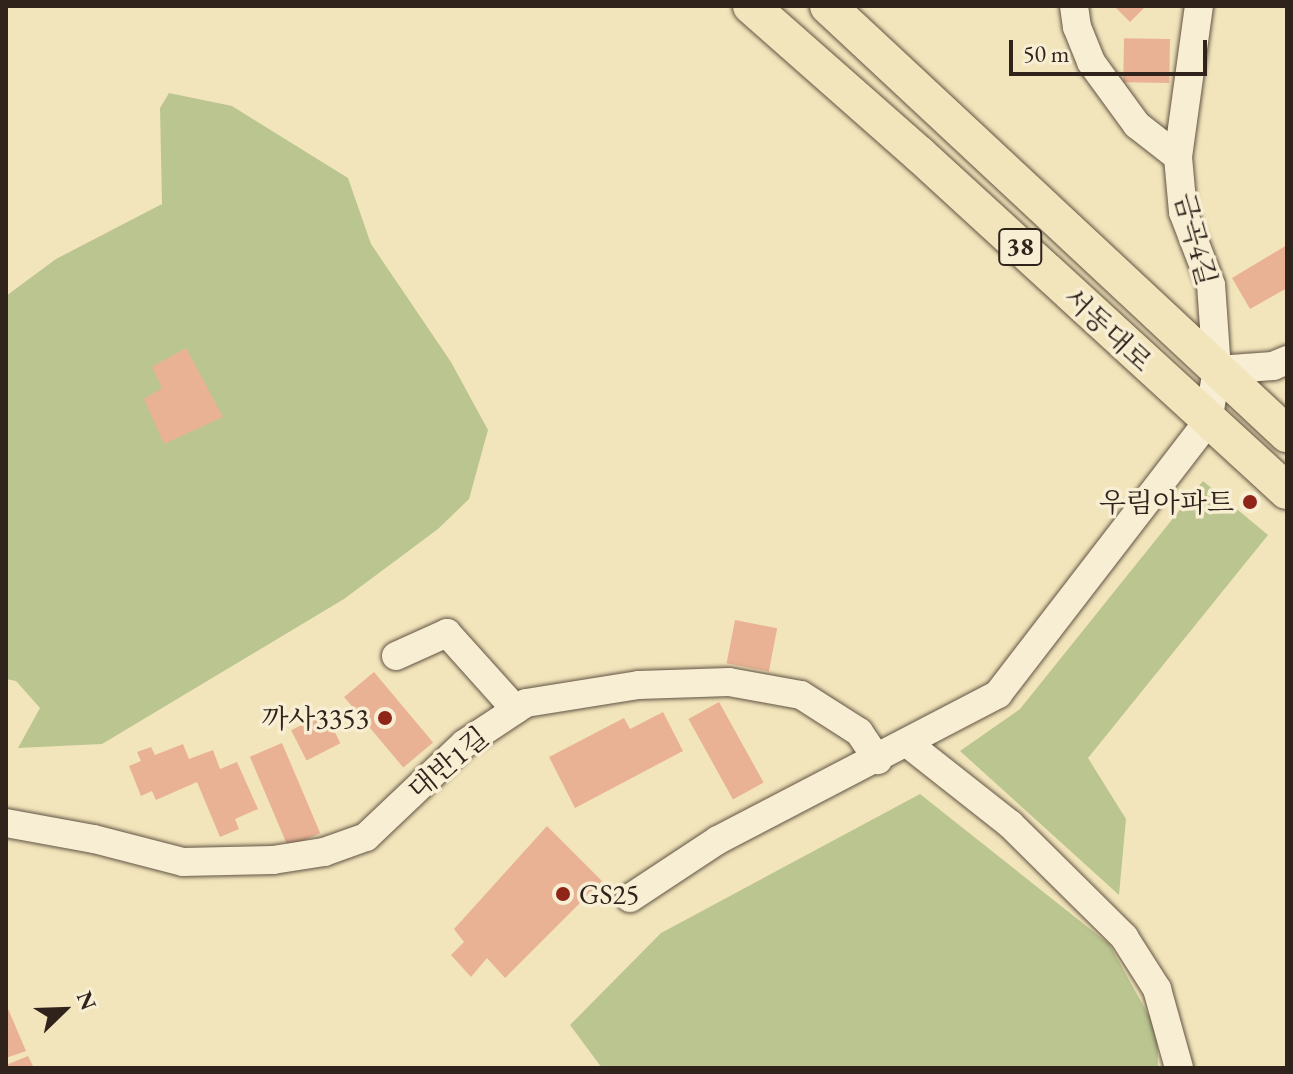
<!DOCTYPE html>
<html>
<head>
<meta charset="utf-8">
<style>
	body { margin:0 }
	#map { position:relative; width:1293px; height:1074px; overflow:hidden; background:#f3e5bb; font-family:"EB Garamond","Noto Serif KR",serif }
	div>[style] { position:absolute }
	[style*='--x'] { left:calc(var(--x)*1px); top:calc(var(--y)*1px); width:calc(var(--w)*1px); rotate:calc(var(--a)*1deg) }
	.green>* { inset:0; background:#bac590 }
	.building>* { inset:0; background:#eab294; transform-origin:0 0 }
	.roads { filter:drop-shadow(0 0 2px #615444) drop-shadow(0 0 2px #615444) }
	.minor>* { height:28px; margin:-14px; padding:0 14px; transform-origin:14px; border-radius:14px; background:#f7eed3 }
	.major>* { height:36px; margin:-18px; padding:0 18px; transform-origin:18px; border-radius:18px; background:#f3e5bb }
	.dots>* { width:22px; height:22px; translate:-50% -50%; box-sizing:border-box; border:4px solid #f7eed3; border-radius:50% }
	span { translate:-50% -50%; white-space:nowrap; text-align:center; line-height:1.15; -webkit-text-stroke:7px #f7eed3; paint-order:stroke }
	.shield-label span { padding:2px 6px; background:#f7eed3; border:2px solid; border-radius:6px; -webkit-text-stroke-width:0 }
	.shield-label { font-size:26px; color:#30231c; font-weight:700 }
	.street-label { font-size:28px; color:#30231c }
	.poi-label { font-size:28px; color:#30231c }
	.right { translate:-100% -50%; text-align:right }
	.left { translate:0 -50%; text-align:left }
	.frame { position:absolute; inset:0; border:8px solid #30231c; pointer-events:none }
	.north { position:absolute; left:24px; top:970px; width:80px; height:80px; -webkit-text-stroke:6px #f7eed3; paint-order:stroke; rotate:67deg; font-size:22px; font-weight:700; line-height:32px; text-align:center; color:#30231c }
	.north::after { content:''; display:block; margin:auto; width:28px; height:36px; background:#30231c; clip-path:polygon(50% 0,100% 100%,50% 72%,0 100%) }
	.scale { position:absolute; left:1009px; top:40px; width:198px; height:36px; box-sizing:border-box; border:4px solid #30231c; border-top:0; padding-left:10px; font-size:24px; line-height:28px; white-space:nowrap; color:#30231c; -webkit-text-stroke:6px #f7eed3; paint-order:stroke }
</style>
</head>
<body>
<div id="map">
	<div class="green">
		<i style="clip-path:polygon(169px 93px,232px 106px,348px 178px,371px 244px,451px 362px,488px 430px,469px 499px,438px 529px,344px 599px,102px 744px,18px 748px,40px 708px,16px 681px,6px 679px,6px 296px,56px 259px,162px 204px,160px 108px)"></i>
		<i style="clip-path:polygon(1203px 481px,1268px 535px,1088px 758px,1126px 819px,1119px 895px,960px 751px,1020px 709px)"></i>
		<i style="clip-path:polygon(920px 794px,1109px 944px,1157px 1030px,1158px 1068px,602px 1068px,570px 1025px,661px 933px)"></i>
	</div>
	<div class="building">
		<i style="clip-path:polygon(1114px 6px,1146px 6px,1130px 22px)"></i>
		<i style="left:1170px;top:39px;width:44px;height:46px;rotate:91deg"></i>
		<i style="clip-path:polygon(1287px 245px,1287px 288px,1250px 309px,1232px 278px)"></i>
		<i style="clip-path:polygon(186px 348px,223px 417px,164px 444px,144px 399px,162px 388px,152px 367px)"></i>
		<i style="left:735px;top:620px;width:43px;height:44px;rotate:11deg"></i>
		<i style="left:374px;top:672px;width:92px;height:39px;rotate:50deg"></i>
		<i style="left:719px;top:702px;width:92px;height:35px;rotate:61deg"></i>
		<i style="clip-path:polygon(663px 712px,683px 751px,575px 808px,549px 757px,624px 718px,630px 729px)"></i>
		<i style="left:325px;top:713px;width:34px;height:38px;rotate:63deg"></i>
		<i style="left:282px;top:743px;width:98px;height:35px;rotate:67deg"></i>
		<i style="clip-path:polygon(183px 744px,189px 759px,213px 750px,220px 769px,237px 762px,258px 809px,235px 819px,239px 829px,220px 837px,197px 782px,156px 800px,152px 791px,141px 796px,129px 766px,141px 761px,137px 752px,151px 747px,155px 755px)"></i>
		<i style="clip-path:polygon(547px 826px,602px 881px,505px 978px,487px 958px,471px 977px,451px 955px,464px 942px,454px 929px)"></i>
		<i style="clip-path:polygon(6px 1004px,26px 1051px,6px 1058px)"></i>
		<i style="clip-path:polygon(28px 1056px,34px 1068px,6px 1068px,6px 1065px)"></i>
	</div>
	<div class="roads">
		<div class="minor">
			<i style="--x:1074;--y:6;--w:21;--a:82"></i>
			<i style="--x:1077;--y:27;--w:38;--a:68"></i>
			<i style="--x:1091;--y:62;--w:78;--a:53.9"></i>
			<i style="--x:1137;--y:125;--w:52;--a:38"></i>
			<i style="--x:1217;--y:370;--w:56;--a:-4.1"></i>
			<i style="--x:1273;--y:366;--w:15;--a:-23"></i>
			<i style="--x:396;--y:656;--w:56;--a:-24.3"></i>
			<i style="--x:447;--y:633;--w:103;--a:48.1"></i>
			<i style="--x:907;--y:743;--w:131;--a:38.2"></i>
			<i style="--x:1010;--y:824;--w:161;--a:44.7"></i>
			<i style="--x:1124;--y:937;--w:62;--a:57.6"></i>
			<i style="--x:1157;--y:989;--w:82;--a:74.4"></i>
			<i style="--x:6;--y:823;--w:89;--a:10.3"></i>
			<i style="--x:94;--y:839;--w:92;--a:14.5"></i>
			<i style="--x:183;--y:862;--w:90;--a:-1.3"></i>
			<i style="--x:273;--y:860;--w:52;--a:-8.9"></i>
			<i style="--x:324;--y:852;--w:45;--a:-19.7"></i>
			<i style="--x:366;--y:837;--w:135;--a:-43.5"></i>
			<i style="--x:464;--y:744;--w:74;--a:-33.5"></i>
			<i style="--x:526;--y:703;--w:114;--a:-9.1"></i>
			<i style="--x:639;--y:685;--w:90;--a:-1.9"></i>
			<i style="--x:729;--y:682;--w:73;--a:10.2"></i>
			<i style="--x:801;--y:695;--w:69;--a:32.5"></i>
			<i style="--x:859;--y:732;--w:34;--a:56"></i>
			<i style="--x:630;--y:898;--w:105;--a:-33.4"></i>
			<i style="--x:718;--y:840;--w:316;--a:-27.5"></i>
			<i style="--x:998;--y:694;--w:344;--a:-52.4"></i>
			<i style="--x:1208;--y:421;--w:52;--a:-80"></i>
			<i style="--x:1217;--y:370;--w:85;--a:-94"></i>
			<i style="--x:1211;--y:285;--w:78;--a:-111"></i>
			<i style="--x:1183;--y:212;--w:55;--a:-95.2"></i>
			<i style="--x:1178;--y:157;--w:152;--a:-82.1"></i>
		</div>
		<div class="major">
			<i style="--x:751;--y:6;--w:224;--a:41.4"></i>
			<i style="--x:919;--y:154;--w:499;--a:42.5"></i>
			<i style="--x:828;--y:6;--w:628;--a:43"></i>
		</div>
	</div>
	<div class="dots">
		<i style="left:1250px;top:502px;background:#8f2418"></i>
		<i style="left:385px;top:718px;background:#8f2418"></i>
		<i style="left:563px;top:894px;background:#8f2418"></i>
	</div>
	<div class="shield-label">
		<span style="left:1020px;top:247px">38</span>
	</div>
	<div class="street-label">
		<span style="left:1196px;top:239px;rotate:75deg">금곡4길</span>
		<span style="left:1108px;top:329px;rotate:43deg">서동대로</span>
		<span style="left:448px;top:763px;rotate:-40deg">대반1길</span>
	</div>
	<div class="poi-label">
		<span class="right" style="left:1234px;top:502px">우림아파트</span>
		<span class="right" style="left:369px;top:718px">까사3353</span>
		<span class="left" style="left:579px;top:894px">GS25</span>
	</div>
	<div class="frame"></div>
	<div class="north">N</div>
	<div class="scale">50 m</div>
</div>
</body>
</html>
